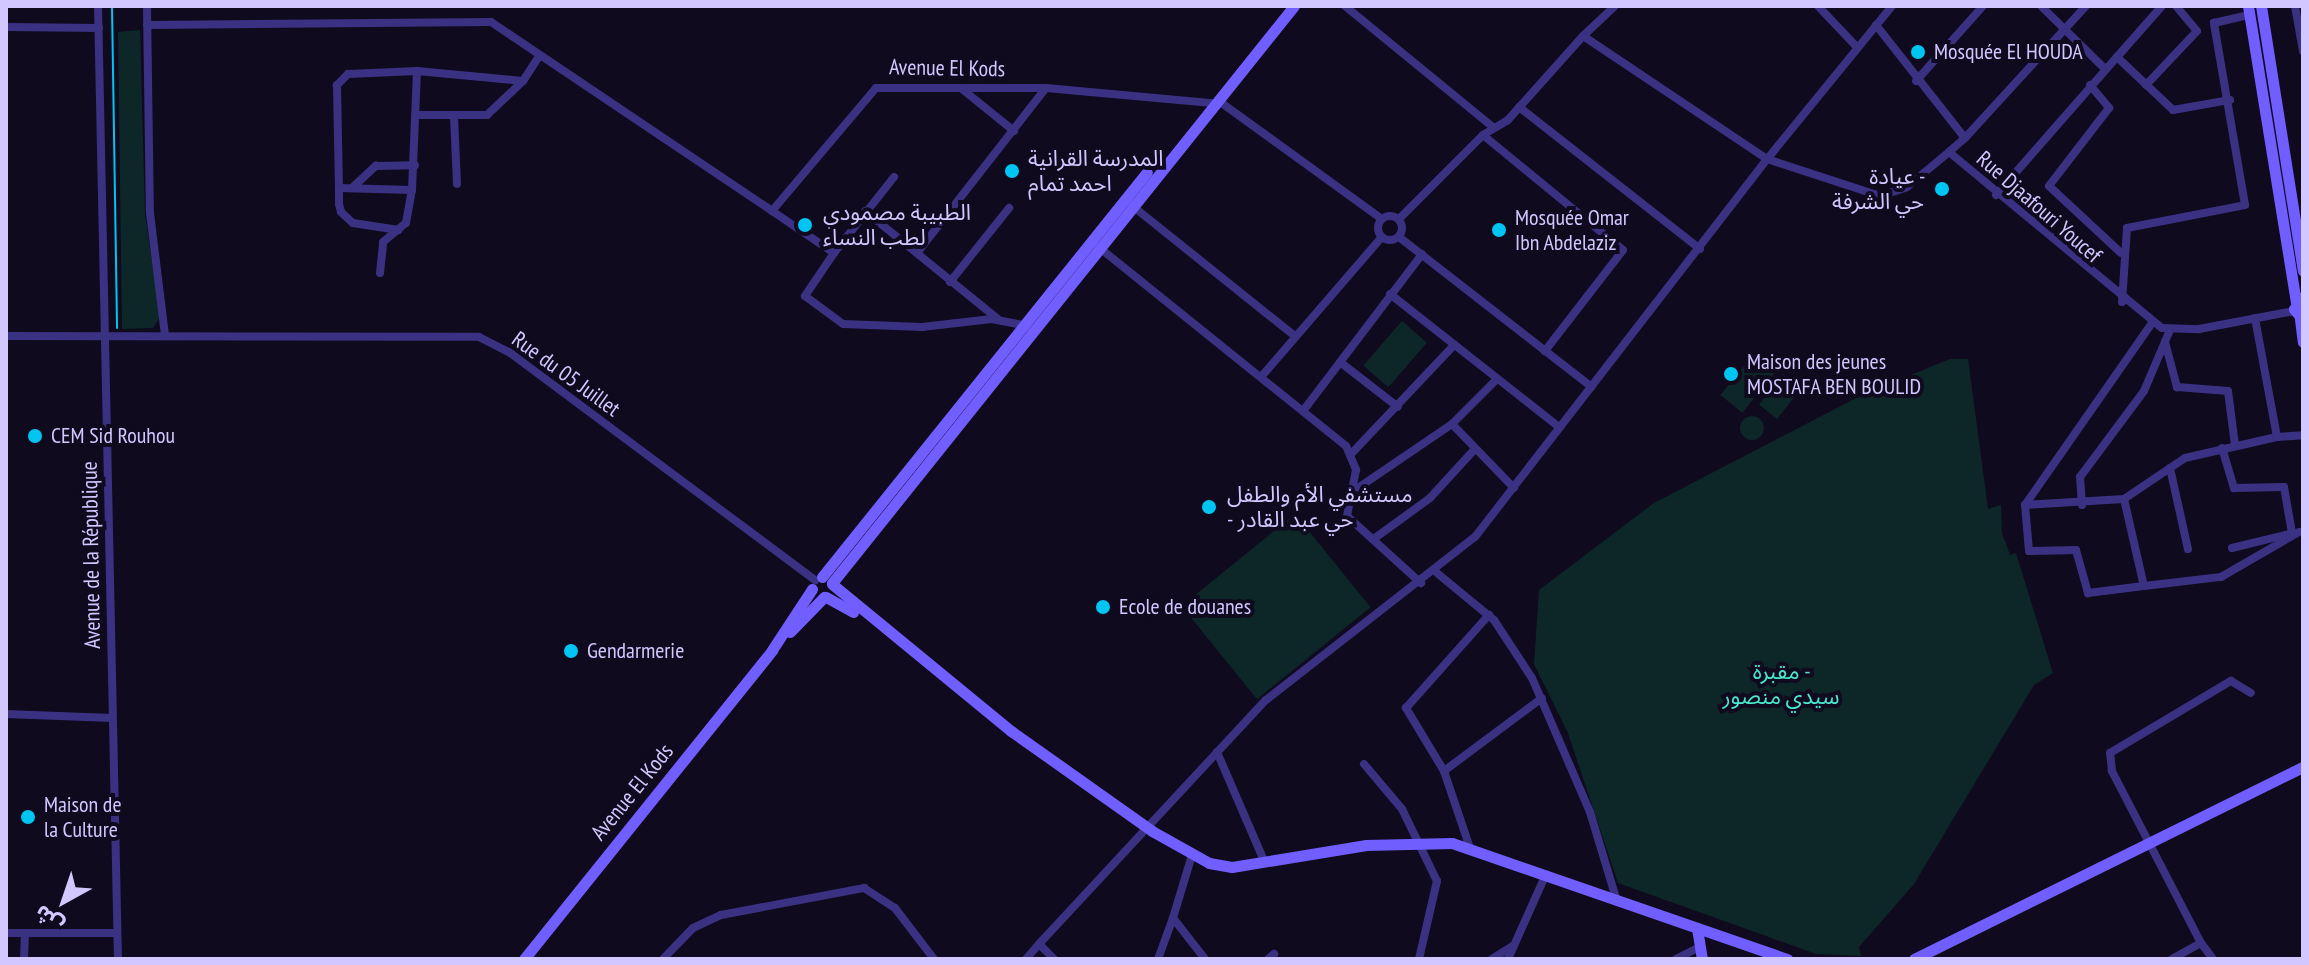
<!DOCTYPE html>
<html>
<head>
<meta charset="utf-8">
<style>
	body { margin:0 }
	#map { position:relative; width:2309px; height:965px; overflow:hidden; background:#0f0a1e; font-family:"PT Sans Narrow","Noto Sans Arabic",sans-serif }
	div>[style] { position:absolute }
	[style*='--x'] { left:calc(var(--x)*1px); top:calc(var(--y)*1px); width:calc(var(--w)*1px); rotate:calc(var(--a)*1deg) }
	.green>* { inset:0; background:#0d2729; transform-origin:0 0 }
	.round { border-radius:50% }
	.street>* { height:8px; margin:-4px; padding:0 4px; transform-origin:4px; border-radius:4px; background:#3b3182 }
	.street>.ring { margin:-4px; padding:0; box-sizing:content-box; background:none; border:8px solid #3b3182; border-radius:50% }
	.secondary>* { height:11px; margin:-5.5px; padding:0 5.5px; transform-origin:5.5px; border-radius:5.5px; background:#705eff }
	.tram>* { height:2px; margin:-1px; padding:0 1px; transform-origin:1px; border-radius:1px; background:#00c5f2 }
	.dots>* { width:22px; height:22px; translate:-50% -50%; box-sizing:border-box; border:4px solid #0f0a1e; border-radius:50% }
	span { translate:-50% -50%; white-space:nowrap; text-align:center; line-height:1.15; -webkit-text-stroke:8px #0f0a1e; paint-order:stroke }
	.poi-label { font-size:22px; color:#d2c7ff }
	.left { translate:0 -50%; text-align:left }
	.right { translate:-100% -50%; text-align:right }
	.street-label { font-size:22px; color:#d2c7ff }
	.park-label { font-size:22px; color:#49e9cf }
	.frame { position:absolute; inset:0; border:8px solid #d2c7ff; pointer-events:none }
	.north { position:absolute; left:24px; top:861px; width:80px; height:80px; -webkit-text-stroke:6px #0f0a1e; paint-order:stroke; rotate:220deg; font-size:22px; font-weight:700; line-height:32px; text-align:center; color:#d2c7ff }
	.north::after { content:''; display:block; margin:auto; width:28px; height:36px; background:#d2c7ff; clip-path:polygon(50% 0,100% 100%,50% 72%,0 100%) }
</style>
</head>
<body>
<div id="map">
	<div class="green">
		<i style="clip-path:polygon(140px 30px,145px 214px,160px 317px,153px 328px,122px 329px,118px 32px)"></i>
		<i style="left:1402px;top:321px;width:33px;height:59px;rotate:41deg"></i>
		<i style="left:1757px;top:350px;width:28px;height:58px;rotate:39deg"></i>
		<i style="clip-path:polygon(1950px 359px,1968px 359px,1988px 509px,2001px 505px,2002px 533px,2010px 555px,2016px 553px,2053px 673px,2034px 685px,1914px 884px,1859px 947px,1861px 956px,1816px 954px,1618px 883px,1568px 733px,1534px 664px,1539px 590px,1654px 503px,1862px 395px)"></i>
		<i style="left:1783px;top:374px;width:23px;height:39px;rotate:38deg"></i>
		<i class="round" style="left:1740px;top:416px;width:24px;height:24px"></i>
		<i style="left:1295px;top:514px;width:120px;height:146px;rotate:51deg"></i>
	</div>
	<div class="street">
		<i style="--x:98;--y:6;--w:953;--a:88.8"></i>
		<i style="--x:147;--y:6;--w:207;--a:89.2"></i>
		<i style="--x:150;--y:213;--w:124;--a:83"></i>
		<i style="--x:1345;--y:6;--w:191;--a:39.3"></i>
		<i style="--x:1818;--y:6;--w:54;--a:46.5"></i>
		<i style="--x:1892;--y:6;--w:198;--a:129.2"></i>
		<i style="--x:1767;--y:159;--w:119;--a:18.1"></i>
		<i style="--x:1880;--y:196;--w:28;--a:-18"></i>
		<i style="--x:1907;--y:187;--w:55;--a:-39.8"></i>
		<i style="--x:1949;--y:152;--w:276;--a:39.6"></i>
		<i style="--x:2162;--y:328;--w:37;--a:2"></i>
		<i style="--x:2199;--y:329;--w:97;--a:-10.7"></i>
		<i style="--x:2041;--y:6;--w:90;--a:44.5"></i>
		<i style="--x:2295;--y:6;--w:46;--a:79.9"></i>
		<i style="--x:147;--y:25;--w:344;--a:-0.5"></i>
		<i style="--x:491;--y:22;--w:339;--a:33.9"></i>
		<i style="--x:772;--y:211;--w:161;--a:-49.8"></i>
		<i style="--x:876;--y:88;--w:170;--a:0"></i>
		<i style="--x:1046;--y:88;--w:178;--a:5.2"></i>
		<i style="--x:1223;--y:104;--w:196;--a:35.9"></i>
		<i style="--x:1876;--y:25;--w:144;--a:51.8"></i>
		<i style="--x:1965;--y:138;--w:21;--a:139"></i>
		<i style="--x:6;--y:27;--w:93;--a:0.6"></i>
		<i style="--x:1583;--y:36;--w:44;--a:-43.2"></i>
		<i style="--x:2117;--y:57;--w:68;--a:-48.6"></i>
		<i style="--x:417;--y:71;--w:106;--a:5.4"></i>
		<i style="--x:523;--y:81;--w:31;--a:-57"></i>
		<i style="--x:1916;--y:81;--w:101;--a:-48.2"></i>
		<i style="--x:2090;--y:85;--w:30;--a:50"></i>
		<i style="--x:2109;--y:108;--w:98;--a:127.6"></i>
		<i style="--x:2049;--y:186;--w:98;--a:42.9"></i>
		<i style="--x:2146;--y:85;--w:74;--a:-46.6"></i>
		<i style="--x:2197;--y:31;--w:33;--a:-130"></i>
		<i style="--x:962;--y:89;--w:67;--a:38.9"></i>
		<i style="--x:1519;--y:107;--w:230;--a:38.1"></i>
		<i style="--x:417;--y:115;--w:70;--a:0"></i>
		<i style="--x:487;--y:115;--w:50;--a:-43.4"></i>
		<i style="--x:454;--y:116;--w:68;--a:87.5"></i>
		<i style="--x:1483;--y:135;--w:181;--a:39.4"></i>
		<i style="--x:1623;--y:250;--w:128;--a:127.7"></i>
		<i style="--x:1965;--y:138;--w:179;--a:-47.5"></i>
		<i style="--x:339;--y:188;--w:73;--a:1.6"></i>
		<i style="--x:412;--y:190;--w:119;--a:-87.6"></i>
		<i style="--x:417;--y:71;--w:69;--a:177.5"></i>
		<i style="--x:348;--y:74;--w:16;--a:135"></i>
		<i style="--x:337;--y:85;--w:103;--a:88.9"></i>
		<i style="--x:339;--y:188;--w:16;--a:90"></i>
		<i style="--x:339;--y:204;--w:8;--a:76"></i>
		<i style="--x:341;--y:212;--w:16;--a:43"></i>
		<i style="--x:353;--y:223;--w:46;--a:8.8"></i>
		<i style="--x:352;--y:188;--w:33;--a:-43"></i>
		<i style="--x:376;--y:166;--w:39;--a:-1"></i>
		<i style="--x:1996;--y:195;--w:184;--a:-48.8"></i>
		<i style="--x:2117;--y:57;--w:77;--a:43.4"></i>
		<i style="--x:2173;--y:110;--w:58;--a:-10"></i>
		<i style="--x:1130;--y:204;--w:211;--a:38.7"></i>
		<i style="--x:772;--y:211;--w:75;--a:34.1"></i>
		<i style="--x:834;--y:253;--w:52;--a:124"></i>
		<i style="--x:805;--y:296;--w:47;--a:36.4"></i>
		<i style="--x:843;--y:324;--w:79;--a:2.2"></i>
		<i style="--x:922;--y:327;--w:70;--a:-6.5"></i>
		<i style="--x:992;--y:319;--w:36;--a:11"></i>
		<i style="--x:865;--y:211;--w:171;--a:39.1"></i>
		<i class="ring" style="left:1378px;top:216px;width:16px;height:16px"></i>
		<i style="--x:1399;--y:237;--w:244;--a:37.9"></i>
		<i style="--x:1096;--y:245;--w:321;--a:38.8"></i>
		<i style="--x:1346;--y:446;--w:26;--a:67"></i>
		<i style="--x:1356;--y:470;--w:47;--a:101.1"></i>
		<i style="--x:1347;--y:516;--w:100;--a:42.2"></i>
		<i style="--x:834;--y:253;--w:97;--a:-51.7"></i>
		<i style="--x:917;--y:253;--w:209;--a:-52"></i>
		<i style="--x:380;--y:273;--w:31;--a:-84"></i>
		<i style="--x:383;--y:242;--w:30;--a:-40"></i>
		<i style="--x:406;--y:223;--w:34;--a:-80"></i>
		<i style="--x:950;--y:282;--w:95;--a:-51.4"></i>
		<i style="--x:1390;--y:294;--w:216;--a:38.2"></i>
		<i style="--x:2122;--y:302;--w:74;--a:-86.1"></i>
		<i style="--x:2127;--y:228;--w:120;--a:-11"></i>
		<i style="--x:2245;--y:205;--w:185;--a:-99.7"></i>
		<i style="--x:2214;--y:23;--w:36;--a:-13"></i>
		<i style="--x:2152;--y:323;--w:222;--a:124.9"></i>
		<i style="--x:2025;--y:505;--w:99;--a:-3.5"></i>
		<i style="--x:2124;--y:499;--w:73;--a:-33.9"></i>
		<i style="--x:2185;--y:458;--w:94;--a:-12.9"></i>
		<i style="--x:2277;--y:437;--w:121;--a:-100.5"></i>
		<i style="--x:6;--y:336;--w:473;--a:0.1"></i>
		<i style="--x:479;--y:337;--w:34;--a:27"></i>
		<i style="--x:509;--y:352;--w:382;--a:36.7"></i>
		<i style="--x:2165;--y:342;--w:47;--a:75.1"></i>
		<i style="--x:2177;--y:387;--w:51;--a:4.5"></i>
		<i style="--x:2228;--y:391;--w:54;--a:82.6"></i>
		<i style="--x:1340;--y:362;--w:73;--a:37.8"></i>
		<i style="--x:1261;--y:377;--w:185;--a:-49.2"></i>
		<i style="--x:1303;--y:411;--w:197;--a:-52.8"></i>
		<i style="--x:1452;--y:424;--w:64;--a:-45"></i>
		<i style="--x:2277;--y:437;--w:26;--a:-4"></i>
		<i style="--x:2222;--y:448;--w:42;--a:73.3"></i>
		<i style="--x:2234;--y:488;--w:50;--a:-1.1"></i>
		<i style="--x:2284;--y:487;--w:47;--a:80.1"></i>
		<i style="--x:1352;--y:453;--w:149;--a:-46.6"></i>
		<i style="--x:2170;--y:468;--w:83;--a:77.5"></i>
		<i style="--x:1352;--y:492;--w:121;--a:-34.2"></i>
		<i style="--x:1452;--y:424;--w:89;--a:45.9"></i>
		<i style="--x:2124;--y:499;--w:89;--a:77.1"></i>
		<i style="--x:2144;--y:586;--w:78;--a:-6.7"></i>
		<i style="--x:2221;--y:577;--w:90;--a:-30"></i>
		<i style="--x:2025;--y:505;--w:46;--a:85"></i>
		<i style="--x:2029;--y:551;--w:47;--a:-1.2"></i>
		<i style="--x:2076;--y:550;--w:45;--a:74.4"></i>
		<i style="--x:2088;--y:593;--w:56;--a:-7.1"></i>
		<i style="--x:2082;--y:505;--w:28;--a:-94"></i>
		<i style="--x:2080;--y:477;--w:107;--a:-53.3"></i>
		<i style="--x:2144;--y:391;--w:66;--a:-66.9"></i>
		<i style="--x:1375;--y:538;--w:68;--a:-36"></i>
		<i style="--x:1430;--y:498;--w:64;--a:-47.5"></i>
		<i style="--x:2232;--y:548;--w:63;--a:-13.8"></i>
		<i style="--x:1437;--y:573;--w:74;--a:39.5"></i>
		<i style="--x:1494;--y:620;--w:69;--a:56.8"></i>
		<i style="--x:1532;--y:678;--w:146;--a:66.6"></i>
		<i style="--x:1590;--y:812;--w:90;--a:73.2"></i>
		<i style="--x:6;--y:714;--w:106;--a:2.2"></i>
		<i style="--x:1217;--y:752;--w:121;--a:66.6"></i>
		<i style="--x:1364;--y:764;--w:59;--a:49.8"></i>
		<i style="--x:1402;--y:809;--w:80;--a:64.1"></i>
		<i style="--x:1437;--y:881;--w:80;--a:103"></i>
		<i style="--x:1444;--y:771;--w:122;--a:-36.7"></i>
		<i style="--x:1470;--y:848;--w:81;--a:-108.7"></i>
		<i style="--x:1444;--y:771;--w:74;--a:-121.1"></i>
		<i style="--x:1406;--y:708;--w:125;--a:-48.3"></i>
		<i style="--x:1192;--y:855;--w:66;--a:106.8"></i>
		<i style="--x:1173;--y:918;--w:52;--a:52"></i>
		<i style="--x:6;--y:933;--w:111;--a:0"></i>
		<i style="--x:2201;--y:943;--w:20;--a:53"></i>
		<i style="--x:24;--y:959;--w:26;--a:-88"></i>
		<i style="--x:663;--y:959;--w:43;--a:-45.9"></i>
		<i style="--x:693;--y:928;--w:31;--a:-25"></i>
		<i style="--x:721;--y:915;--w:146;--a:-10.7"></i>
		<i style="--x:864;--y:888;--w:37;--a:33"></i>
		<i style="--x:895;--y:908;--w:64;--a:52.6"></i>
		<i style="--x:1026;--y:959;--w:20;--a:-49"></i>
		<i style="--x:1054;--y:959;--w:21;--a:-135"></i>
		<i style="--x:1039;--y:944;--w:333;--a:-47.1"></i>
		<i style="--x:1266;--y:700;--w:265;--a:-38"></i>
		<i style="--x:1475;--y:537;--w:478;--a:-52.3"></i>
		<i style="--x:1767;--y:159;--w:221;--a:-146.2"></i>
		<i style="--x:1583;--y:36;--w:113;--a:131.8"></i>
		<i style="--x:1508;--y:120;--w:29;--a:149"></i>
		<i style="--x:1483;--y:135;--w:119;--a:135"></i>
		<i style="--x:1158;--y:959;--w:44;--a:-69.9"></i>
		<i style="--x:1268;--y:959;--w:8;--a:-40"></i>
		<i style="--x:1492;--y:959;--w:26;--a:-32"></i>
		<i style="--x:1508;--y:959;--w:93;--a:-65.9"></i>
		<i style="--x:1676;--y:959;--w:27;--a:-27"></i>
		<i style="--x:2172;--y:959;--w:33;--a:-29"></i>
		<i style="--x:2201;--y:943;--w:194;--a:-117.4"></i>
		<i style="--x:2112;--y:771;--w:18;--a:-96"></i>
		<i style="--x:2110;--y:753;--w:141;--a:-30.8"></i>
		<i style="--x:2231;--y:681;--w:23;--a:31"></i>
	</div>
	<div class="secondary">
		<i style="--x:2248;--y:6;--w:301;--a:80.8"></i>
		<i style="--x:2261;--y:6;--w:268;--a:81"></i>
		<i style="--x:2303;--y:297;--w:15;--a:127"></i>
		<i style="--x:2294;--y:309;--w:14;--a:51"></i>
		<i style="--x:2300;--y:319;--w:23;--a:83"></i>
		<i style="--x:822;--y:577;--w:519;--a:-51.25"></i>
		<i style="--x:832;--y:583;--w:739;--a:-51.32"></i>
		<i style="--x:832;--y:584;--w:232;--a:39.4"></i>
		<i style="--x:1011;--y:731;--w:173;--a:35.3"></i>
		<i style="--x:1152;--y:831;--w:65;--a:29.3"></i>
		<i style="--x:1209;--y:863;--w:23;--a:10"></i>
		<i style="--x:1232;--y:867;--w:136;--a:-9.3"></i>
		<i style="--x:1366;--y:845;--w:86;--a:-1.3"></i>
		<i style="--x:1452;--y:843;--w:355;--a:19.1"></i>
		<i style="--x:826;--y:597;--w:31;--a:29"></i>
		<i style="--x:790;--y:632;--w:49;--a:-45.8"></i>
		<i style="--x:1697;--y:928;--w:31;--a:81"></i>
		<i style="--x:524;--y:959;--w:396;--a:-51.2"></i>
		<i style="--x:772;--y:650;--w:73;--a:-56.7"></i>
		<i style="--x:1914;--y:959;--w:434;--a:-26.3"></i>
	</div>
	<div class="tram">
		<i style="--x:112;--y:6;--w:322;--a:89.1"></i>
	</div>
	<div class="dots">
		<i style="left:1918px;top:52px;background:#00c5f2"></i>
		<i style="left:1012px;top:171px;background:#00c5f2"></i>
		<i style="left:1942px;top:189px;background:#00c5f2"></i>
		<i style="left:805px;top:225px;background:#00c5f2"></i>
		<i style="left:1499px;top:230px;background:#00c5f2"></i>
		<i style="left:1731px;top:374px;background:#00c5f2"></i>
		<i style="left:35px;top:436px;background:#00c5f2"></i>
		<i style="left:1209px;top:507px;background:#00c5f2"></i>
		<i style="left:1103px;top:607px;background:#00c5f2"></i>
		<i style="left:571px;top:651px;background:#00c5f2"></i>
		<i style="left:28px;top:817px;background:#00c5f2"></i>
	</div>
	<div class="poi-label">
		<span class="left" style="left:1934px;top:52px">Mosquée El HOUDA</span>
		<span class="left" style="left:1028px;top:171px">المدرسة القرانية<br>احمد تمام</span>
		<span class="right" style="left:1924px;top:189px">عيادة -<br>حي الشرفة</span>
		<span class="left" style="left:823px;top:225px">الطبيبة مصمودي<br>لطب النساء</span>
		<span class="left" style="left:1515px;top:230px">Mosquée Omar<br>Ibn Abdelaziz</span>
		<span class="left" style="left:1747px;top:374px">Maison des jeunes<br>MOSTAFA BEN BOULID</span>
		<span class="left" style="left:51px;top:436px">CEM Sid Rouhou</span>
		<span class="left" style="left:1227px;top:507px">مستشفي الأم والطفل<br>- حي عبد القادر</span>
		<span class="left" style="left:1119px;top:607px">Ecole de douanes</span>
		<span class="left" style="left:587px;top:651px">Gendarmerie</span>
		<span class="left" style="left:44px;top:817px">Maison de<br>la Culture</span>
	</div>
	<div class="street-label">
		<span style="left:947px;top:68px;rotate:1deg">Avenue El Kods</span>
		<span style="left:2039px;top:207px;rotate:41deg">Rue Djaafouri Youcef</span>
		<span style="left:566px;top:374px;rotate:36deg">Rue du 05 Juillet</span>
		<span style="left:91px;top:555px;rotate:-91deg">Avenue de la République</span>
		<span style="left:632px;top:792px;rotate:-51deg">Avenue El Kods</span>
	</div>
	<div class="park-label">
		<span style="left:1781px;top:684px">مقبرة -<br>سيدي منصور</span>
	</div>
	<div class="frame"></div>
	<div class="north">ش</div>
</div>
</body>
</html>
